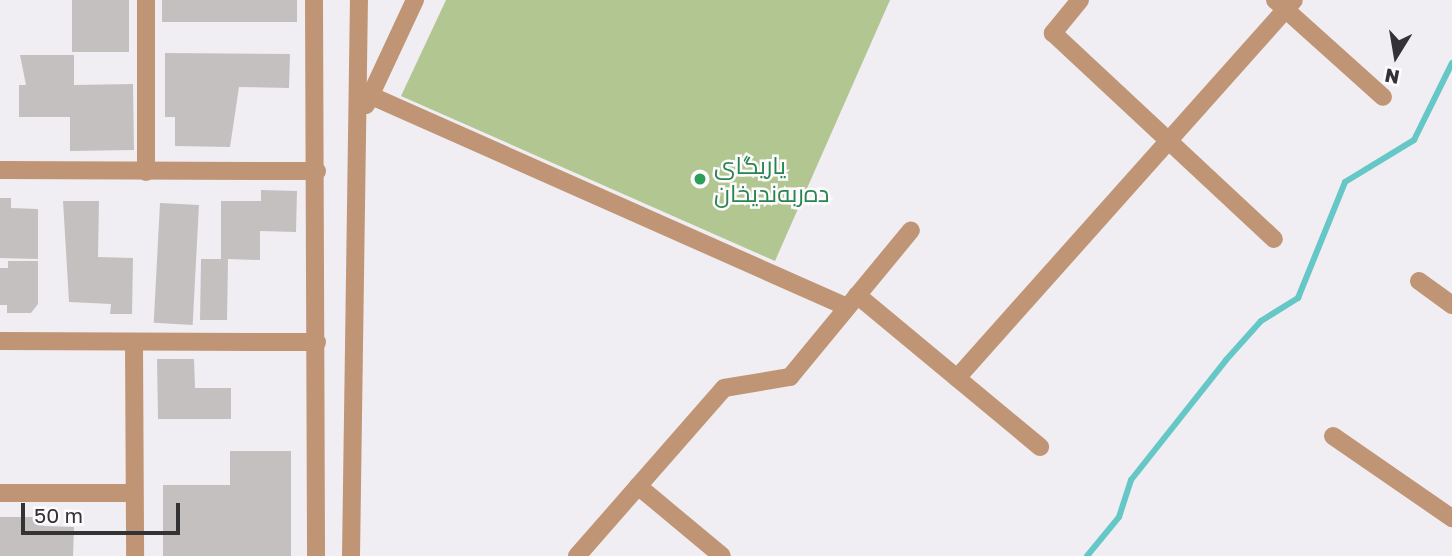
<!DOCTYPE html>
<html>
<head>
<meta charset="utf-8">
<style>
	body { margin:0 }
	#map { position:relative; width:1452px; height:556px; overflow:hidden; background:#f0eef2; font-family:"Golos Text",Cairo,sans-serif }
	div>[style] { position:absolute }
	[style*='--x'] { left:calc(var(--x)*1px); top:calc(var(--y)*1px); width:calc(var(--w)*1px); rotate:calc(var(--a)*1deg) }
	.green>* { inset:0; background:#b2c691 }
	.stream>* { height:6px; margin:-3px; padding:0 3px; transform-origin:3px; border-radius:3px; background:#66c7c7 }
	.building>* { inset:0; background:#c5c0c0; transform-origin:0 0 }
	.minor>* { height:18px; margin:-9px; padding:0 9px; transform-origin:9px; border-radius:9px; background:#c09575 }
	.dots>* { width:19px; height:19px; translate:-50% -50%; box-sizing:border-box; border:4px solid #fefbff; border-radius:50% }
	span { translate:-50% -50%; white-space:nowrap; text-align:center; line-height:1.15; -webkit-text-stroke:5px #fefbff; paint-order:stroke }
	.leisure-label { font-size:24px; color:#27864d }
	.left { translate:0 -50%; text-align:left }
	.north { position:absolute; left:1361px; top:21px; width:70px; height:70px; -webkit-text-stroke:5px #fefbff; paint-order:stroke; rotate:191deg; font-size:19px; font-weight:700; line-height:28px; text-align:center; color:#333234 }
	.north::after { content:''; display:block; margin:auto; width:24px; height:32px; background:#333234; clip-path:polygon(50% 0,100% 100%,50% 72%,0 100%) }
	.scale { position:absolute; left:21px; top:503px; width:159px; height:32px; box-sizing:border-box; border:4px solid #333234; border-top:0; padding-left:9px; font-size:21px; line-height:24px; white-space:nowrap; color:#333234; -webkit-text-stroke:5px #fefbff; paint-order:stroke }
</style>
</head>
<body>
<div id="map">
	<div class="green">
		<i style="clip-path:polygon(446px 0,890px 0,775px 261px,401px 96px)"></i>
	</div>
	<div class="stream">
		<i style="--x:1087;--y:556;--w:50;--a:-50.6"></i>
		<i style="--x:1119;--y:517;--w:39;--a:-72"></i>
		<i style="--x:1131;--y:480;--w:153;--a:-51.6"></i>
		<i style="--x:1226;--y:360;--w:52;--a:-48.1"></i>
		<i style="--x:1261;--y:321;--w:44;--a:-31.9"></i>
		<i style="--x:1298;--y:298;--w:125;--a:-67.9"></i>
		<i style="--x:1345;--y:182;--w:81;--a:-31.3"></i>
		<i style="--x:1414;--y:140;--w:86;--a:-63.7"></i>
	</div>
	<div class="building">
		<i style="left:72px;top:0;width:57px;height:52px"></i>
		<i style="left:162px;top:0;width:135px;height:22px"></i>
		<i style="clip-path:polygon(165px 53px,290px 54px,289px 88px,239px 87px,230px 147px,175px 146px,175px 117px,165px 117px)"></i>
		<i style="clip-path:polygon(20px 55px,74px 55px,74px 85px,133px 84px,134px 150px,70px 151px,70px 117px,19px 117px,19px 85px,26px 85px)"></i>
		<i style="clip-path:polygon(261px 190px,297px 191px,296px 232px,260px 231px,260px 260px,228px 259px,227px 320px,200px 320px,201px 259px,221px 259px,221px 201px,261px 201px)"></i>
		<i style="clip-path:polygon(0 198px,11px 198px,11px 208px,38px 209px,38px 259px,0 258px)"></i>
		<i style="clip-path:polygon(63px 201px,99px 201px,98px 257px,133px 258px,132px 314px,110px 314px,111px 304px,69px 302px)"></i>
		<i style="left:160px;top:203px;width:39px;height:120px;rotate:3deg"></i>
		<i style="clip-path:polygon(8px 261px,38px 261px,38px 304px,31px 313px,7px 313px,7px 305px,0 305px,0 268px,8px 268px)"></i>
		<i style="clip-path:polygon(157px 359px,194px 359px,195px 388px,231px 388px,231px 419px,158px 419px)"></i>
		<i style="clip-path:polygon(230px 451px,291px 451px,291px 556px,163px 556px,163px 485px,230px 485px)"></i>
		<i style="clip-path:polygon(0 517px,43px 517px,43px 526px,74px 527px,73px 556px,0 556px)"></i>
	</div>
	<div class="minor">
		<i style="--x:314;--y:0;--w:556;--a:89.79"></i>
		<i style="--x:1080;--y:0;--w:43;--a:129.3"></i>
		<i style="--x:1053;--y:33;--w:302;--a:43"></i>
		<i style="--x:1275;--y:0;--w:145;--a:41.9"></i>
		<i style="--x:358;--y:90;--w:535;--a:23.93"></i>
		<i style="--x:366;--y:105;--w:116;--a:-65"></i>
		<i style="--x:0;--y:170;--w:317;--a:0.2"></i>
		<i style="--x:146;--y:172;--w:172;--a:-90"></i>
		<i style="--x:1419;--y:281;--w:41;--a:36"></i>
		<i style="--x:857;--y:295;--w:238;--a:39.7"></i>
		<i style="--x:0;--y:341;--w:317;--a:0.2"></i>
		<i style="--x:134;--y:342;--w:214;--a:89.7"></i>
		<i style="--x:957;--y:378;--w:506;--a:-48.28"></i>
		<i style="--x:1333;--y:436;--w:145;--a:34.6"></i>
		<i style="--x:638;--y:486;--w:109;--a:39.8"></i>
		<i style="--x:0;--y:493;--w:134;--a:0"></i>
		<i style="--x:351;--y:556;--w:556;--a:-89.18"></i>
		<i style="--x:577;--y:556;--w:223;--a:-48.8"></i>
		<i style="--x:724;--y:388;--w:67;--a:-9.5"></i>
		<i style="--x:790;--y:377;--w:190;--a:-50.5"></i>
	</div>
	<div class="dots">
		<i style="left:700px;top:179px;background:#2e9e5b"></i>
	</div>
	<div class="leisure-label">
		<span class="left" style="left:714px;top:179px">یاریگاى<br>ده‌ربه‌ندیخان</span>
	</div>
	<div class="north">N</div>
	<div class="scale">50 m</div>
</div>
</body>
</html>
